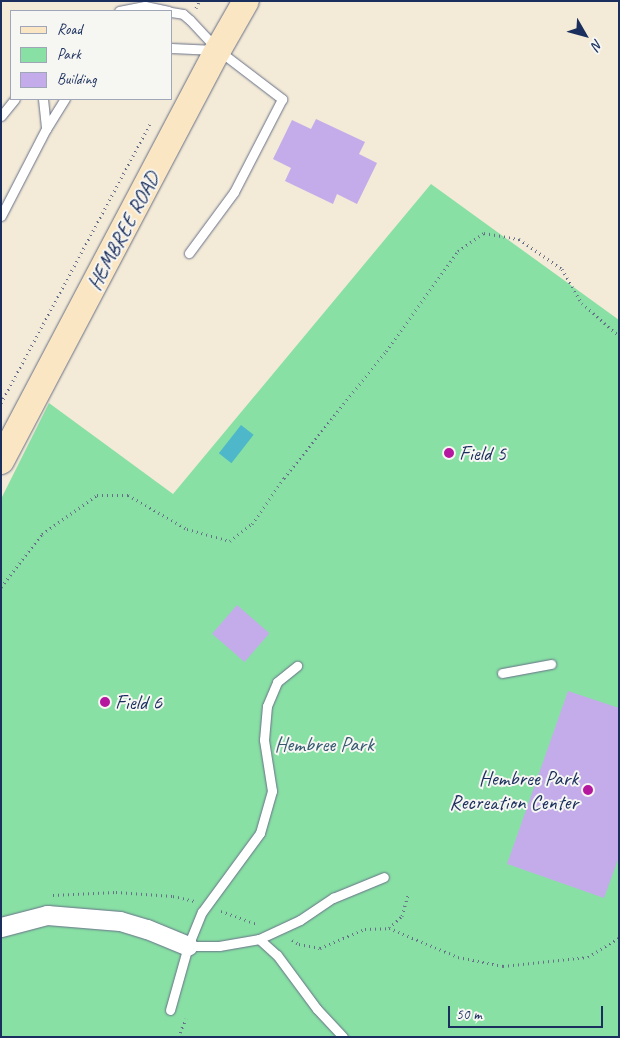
<!DOCTYPE html>
<html>
<head>
<meta charset="utf-8">
<style>
	body { margin:0 }
	#map { position:relative; width:620px; height:1038px; overflow:hidden; background:#f3ead7; font-family:Caveat,sans-serif }
	div>[style] { position:absolute }
	[style*='--x'] { left:calc(var(--x)*1px); top:calc(var(--y)*1px); width:calc(var(--w)*1px); rotate:calc(var(--a)*1deg) }
	.green>* { inset:0; background:#88e0a4 }
	.water>* { inset:0; background:#4eb8ca; transform-origin:0 0 }
	.building>* { inset:0; background:#c4aceb; transform-origin:0 0 }
	.path>* { height:3px; margin-top:-1.5px; transform-origin:0; background:repeating-linear-gradient(90deg,#677088 0 1px,transparent 0 5px) }
	.roads { filter:drop-shadow(0 0 1px #677088) drop-shadow(0 0 1px #677088) }
	.lane>* { height:9px; margin:-4.5px; padding:0 4.5px; transform-origin:4.5px; border-radius:4.5px; background:#fff }
	.street>* { height:19px; margin:-9.5px; padding:0 9.5px; transform-origin:9.5px; border-radius:9.5px; background:#fff }
	.secondary>* { height:26px; margin:-13px; padding:0 13px; transform-origin:13px; border-radius:13px; background:#fbe6c4 }
	.dots>* { width:14px; height:14px; translate:-50% -50%; box-sizing:border-box; border:2px solid #f6f6f2; border-radius:50% }
	span { translate:-50% -50%; white-space:nowrap; text-align:center; line-height:1.15; -webkit-text-stroke:4px #f6f6f2; paint-order:stroke }
	.street-label { font-size:21px; color:#1b2f5e }
	.poi-label { font-size:21px; color:#1b2f5e }
	.left { translate:0 -50%; text-align:left }
	.right { translate:-100% -50%; text-align:right }
	.park-label { font-size:21px; color:#365b70 }
	.frame { position:absolute; inset:0; border:2px solid #1b2f5e; pointer-events:none }
	.legend { position:absolute; left:10px; top:10px; width:162px; height:90px; box-sizing:border-box; background:#f6f6f2; border:1px solid #9ea6b7; margin:0; padding:6px 9px; list-style:none; font-size:15px; color:#1b2f5e }
	.legend li { display:flex; align-items:center; gap:10px; height:25px }
	.legend b { width:25px; border:1px solid #9ea6b7 }
	.north { position:absolute; left:560px; top:10px; width:50px; height:50px; -webkit-text-stroke:4px #f6f6f2; paint-order:stroke; rotate:128deg; font-size:14px; font-weight:700; line-height:20px; text-align:center; color:#1b2f5e }
	.north::after { content:''; display:block; margin:auto; width:18px; height:22px; background:#1b2f5e; clip-path:polygon(50% 0,100% 100%,50% 72%,0 100%) }
	.scale { position:absolute; left:448px; top:1006px; width:155px; height:22px; box-sizing:border-box; border:2px solid #1b2f5e; border-top:0; padding-left:6px; font-size:15px; line-height:18px; white-space:nowrap; color:#1b2f5e; -webkit-text-stroke:4px #f6f6f2; paint-order:stroke }
</style>
</head>
<body>
<div id="map">
	<div class="green">
		<i style="clip-path:polygon(431px 184px,619px 320px,619px 1037px,1px 1037px,1px 499px,49px 403px,173px 494px)"></i>
	</div>
	<div class="water">
		<i style="left:241px;top:425px;width:16px;height:36px;rotate:38deg"></i>
	</div>
	<div class="building">
		<i style="clip-path:polygon(316px 119px,365px 142px,359px 154px,377px 163px,357px 204px,337px 194px,333px 204px,285px 181px,291px 168px,273px 159px,292px 120px,311px 129px)"></i>
		<i style="left:237px;top:605px;width:43px;height:38px;rotate:41deg"></i>
		<i style="clip-path:polygon(568px 691px,619px 708px,619px 857px,604px 898px,507px 864px)"></i>
	</div>
	<div class="path">
		<i style="--x:196;--y:8;--w:8;--a:-67"></i>
		<i style="--x:1;--y:403;--w:316;--a:-61.9"></i>
		<i style="--x:1;--y:587;--w:67;--a:-52.3"></i>
		<i style="--x:42;--y:534;--w:67;--a:-35.3"></i>
		<i style="--x:97;--y:495;--w:31;--a:0"></i>
		<i style="--x:128;--y:495;--w:68;--a:30"></i>
		<i style="--x:187;--y:529;--w:45;--a:15.6"></i>
		<i style="--x:230;--y:541;--w:28;--a:-38"></i>
		<i style="--x:252;--y:524;--w:56;--a:-55.2"></i>
		<i style="--x:284;--y:478;--w:163;--a:-51.2"></i>
		<i style="--x:386;--y:351;--w:123;--a:-54.2"></i>
		<i style="--x:458;--y:251;--w:32;--a:-35"></i>
		<i style="--x:484;--y:233;--w:36;--a:10"></i>
		<i style="--x:519;--y:239;--w:52;--a:34.9"></i>
		<i style="--x:562;--y:269;--w:39;--a:60"></i>
		<i style="--x:582;--y:303;--w:50;--a:41.7"></i>
		<i style="--x:53;--y:895;--w:63;--a:-2.7"></i>
		<i style="--x:116;--y:892;--w:57;--a:4"></i>
		<i style="--x:173;--y:896;--w:22;--a:13"></i>
		<i style="--x:221;--y:911;--w:38;--a:20"></i>
		<i style="--x:389;--y:928;--w:18;--a:-43"></i>
		<i style="--x:402;--y:916;--w:22;--a:-74"></i>
		<i style="--x:292;--y:940;--w:8;--a:30"></i>
		<i style="--x:299;--y:944;--w:21;--a:11"></i>
		<i style="--x:320;--y:948;--w:49;--a:-22.9"></i>
		<i style="--x:365;--y:929;--w:24;--a:-2"></i>
		<i style="--x:389;--y:928;--w:75;--a:22.8"></i>
		<i style="--x:458;--y:957;--w:46;--a:11.3"></i>
		<i style="--x:503;--y:966;--w:85;--a:-6"></i>
		<i style="--x:588;--y:957;--w:36;--a:-32"></i>
		<i style="--x:178;--y:1037;--w:20;--a:-66"></i>
	</div>
	<div class="roads">
		<div class="lane">
			<i style="--x:119;--y:11;--w:26;--a:-11"></i>
			<i style="--x:145;--y:6;--w:24;--a:12"></i>
			<i style="--x:171;--y:12;--w:12;--a:9"></i>
			<i style="--x:183;--y:14;--w:9;--a:41"></i>
			<i style="--x:190;--y:20;--w:41;--a:47"></i>
			<i style="--x:218;--y:50;--w:81;--a:37.4"></i>
			<i style="--x:282;--y:99;--w:105;--a:117.3"></i>
			<i style="--x:234;--y:192;--w:76;--a:126.4"></i>
			<i style="--x:171;--y:48;--w:44;--a:2.6"></i>
			<i style="--x:43;--y:99;--w:30;--a:84"></i>
			<i style="--x:1;--y:116;--w:22;--a:-51"></i>
			<i style="--x:1;--y:216;--w:98;--a:-62.7"></i>
			<i style="--x:46;--y:129;--w:36;--a:-58"></i>
			<i style="--x:502;--y:673;--w:50;--a:-10.4"></i>
			<i style="--x:259;--y:939;--w:45;--a:-24.9"></i>
			<i style="--x:300;--y:920;--w:40;--a:-34"></i>
			<i style="--x:333;--y:898;--w:55;--a:-22.4"></i>
			<i style="--x:188;--y:946;--w:31;--a:0"></i>
			<i style="--x:219;--y:946;--w:41;--a:-9.9"></i>
			<i style="--x:259;--y:939;--w:24;--a:42"></i>
			<i style="--x:277;--y:955;--w:67;--a:53.5"></i>
			<i style="--x:317;--y:1009;--w:38;--a:47"></i>
			<i style="--x:170;--y:1010;--w:66;--a:-74.3"></i>
			<i style="--x:188;--y:946;--w:37;--a:-68"></i>
			<i style="--x:202;--y:912;--w:98;--a:-53.7"></i>
			<i style="--x:260;--y:833;--w:44;--a:-74.1"></i>
			<i style="--x:272;--y:791;--w:52;--a:-98.9"></i>
			<i style="--x:264;--y:740;--w:34;--a:-85"></i>
			<i style="--x:267;--y:706;--w:26;--a:-67"></i>
			<i style="--x:277;--y:682;--w:26;--a:-39"></i>
		</div>
		<div class="street">
			<i style="--x:1;--y:927;--w:48;--a:-14.6"></i>
			<i style="--x:47;--y:915;--w:73;--a:4.7"></i>
			<i style="--x:120;--y:921;--w:28;--a:17"></i>
			<i style="--x:147;--y:929;--w:44;--a:22.5"></i>
		</div>
		<div class="secondary">
			<i style="--x:1;--y:461;--w:465;--a:-62.2"></i>
			<i style="--x:218;--y:50;--w:56;--a:-60.3"></i>
		</div>
	</div>
	<div class="dots">
		<i style="left:449px;top:453px;background:#b5179e"></i>
		<i style="left:105px;top:702px;background:#b5179e"></i>
		<i style="left:588px;top:790px;background:#b5179e"></i>
	</div>
	<div class="street-label">
		<span style="left:123px;top:231px;rotate:-62deg">HEMBREE ROAD</span>
	</div>
	<div class="poi-label">
		<span class="left" style="left:459px;top:453px">Field 5</span>
		<span class="left" style="left:115px;top:702px">Field 6</span>
		<span class="right" style="left:578px;top:790px">Hembree Park<br>Recreation Center</span>
	</div>
	<div class="park-label">
		<span style="left:324px;top:744px">Hembree Park</span>
	</div>
	<div class="frame"></div>
	<ul class="legend">
	<li><b style="height:6px;background:#fbe6c4"></b>Road</li>
	<li><b style="height:14px;background:#88e0a4"></b>Park</li>
	<li><b style="height:14px;background:#c4aceb"></b>Building</li>
	</ul>
	<div class="north">N</div>
	<div class="scale">50 m</div>
</div>
</body>
</html>
